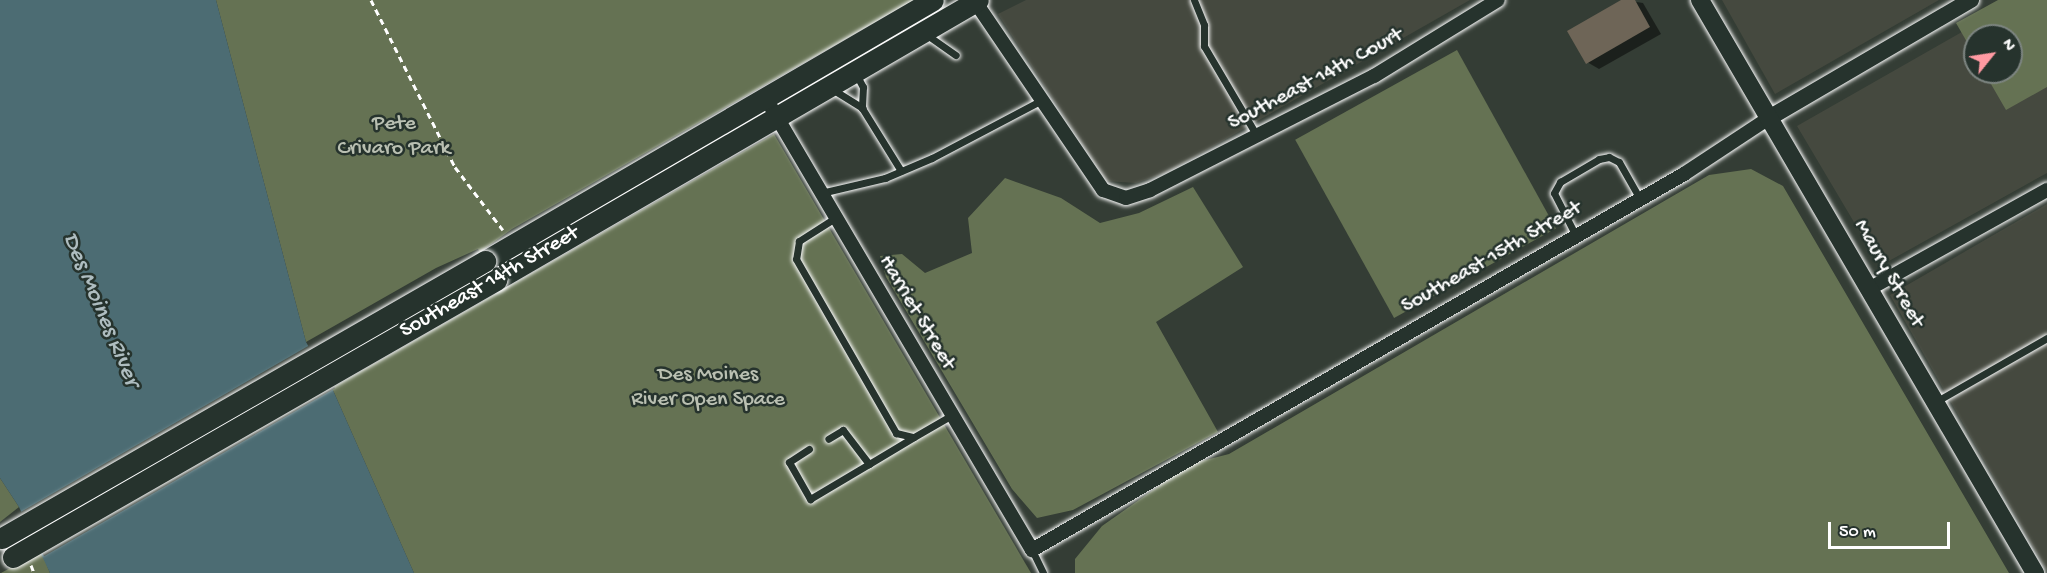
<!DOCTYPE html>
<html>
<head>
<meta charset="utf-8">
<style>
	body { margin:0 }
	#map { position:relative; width:2047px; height:573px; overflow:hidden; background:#343d35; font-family:"Gochi Hand",sans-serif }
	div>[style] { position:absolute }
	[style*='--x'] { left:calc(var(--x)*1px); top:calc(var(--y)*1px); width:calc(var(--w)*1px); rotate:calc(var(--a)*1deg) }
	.built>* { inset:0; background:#45493f }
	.green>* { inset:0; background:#657253; transform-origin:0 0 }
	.water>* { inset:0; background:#4c6c73 }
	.pier>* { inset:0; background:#343d35; transform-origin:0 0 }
	.shadow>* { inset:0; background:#0007 }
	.building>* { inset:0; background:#6e6557 }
	.path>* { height:3px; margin-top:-1.5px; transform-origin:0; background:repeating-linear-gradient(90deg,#fff 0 6px,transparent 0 10.5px) }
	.roads { filter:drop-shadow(0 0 2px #fff) drop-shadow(0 0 2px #fff) }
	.service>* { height:7px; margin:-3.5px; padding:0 3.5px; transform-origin:3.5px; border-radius:3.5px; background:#26332d }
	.minor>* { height:14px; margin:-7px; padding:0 7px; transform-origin:7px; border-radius:7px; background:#26332d }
	.tertiary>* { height:16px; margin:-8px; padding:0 8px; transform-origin:8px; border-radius:8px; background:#26332d }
	.secondary>* { height:18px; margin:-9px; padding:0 9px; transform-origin:9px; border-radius:9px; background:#26332d }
	.primary>* { height:21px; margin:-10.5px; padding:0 10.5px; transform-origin:10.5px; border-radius:10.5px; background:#26332d }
	.bridges { filter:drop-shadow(0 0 2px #fff) drop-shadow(0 0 2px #fff) }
	.primary-bridge>* { height:21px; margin:-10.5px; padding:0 10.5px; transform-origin:10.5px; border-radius:10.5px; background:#26332d }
	span { translate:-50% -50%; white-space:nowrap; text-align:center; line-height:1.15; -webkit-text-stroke:5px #26332d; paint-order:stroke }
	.street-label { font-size:22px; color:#fff }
	.park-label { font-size:22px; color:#bac0b2 }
	.water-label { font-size:24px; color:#aebdc0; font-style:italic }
	.north { position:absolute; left:1963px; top:24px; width:60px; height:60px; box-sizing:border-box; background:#26332d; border:2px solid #7d8581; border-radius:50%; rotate:60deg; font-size:16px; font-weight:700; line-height:24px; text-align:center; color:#fff }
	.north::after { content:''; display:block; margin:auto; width:21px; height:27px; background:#ff9aa2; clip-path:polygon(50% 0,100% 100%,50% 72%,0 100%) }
	.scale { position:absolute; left:1828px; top:522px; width:122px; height:27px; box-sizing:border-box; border:3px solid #fff; border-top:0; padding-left:8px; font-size:18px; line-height:21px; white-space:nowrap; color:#fff; -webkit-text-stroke:4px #26332d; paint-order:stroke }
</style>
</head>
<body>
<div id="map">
	<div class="built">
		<i style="clip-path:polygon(1026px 0,1470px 0,1166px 173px,1136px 183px,1106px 181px,998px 14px)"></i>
		<i style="clip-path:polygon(1722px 0,1939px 0,1775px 94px)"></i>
		<i style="clip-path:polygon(evenodd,2018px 0,2047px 0,2047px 173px,1880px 266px,1797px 126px,2018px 0,1975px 36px,2011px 36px,2011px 72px,1975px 72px,1975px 36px)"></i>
		<i style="clip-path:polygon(2047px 204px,2047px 571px,1890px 295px)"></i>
	</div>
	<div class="green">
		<i style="clip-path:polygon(216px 0,914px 0,512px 229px,480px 252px,478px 249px,436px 268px,306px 342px)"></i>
		<i style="clip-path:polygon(1998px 0,2047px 0,2047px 87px,2006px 110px,1984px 72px,2011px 72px,2011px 36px,1975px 36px,1975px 56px,1956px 23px)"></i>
		<i style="left:1457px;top:50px;width:204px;height:185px;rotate:61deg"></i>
		<i style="clip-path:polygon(774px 134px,1031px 573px,414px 573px,332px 388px)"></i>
		<i style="clip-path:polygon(1751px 169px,1783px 186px,2009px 573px,1075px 573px,1075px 559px,1102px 526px,1190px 464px,1229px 454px,1709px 175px)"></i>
		<i style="clip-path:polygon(1005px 178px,1061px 198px,1100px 223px,1139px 213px,1193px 187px,1243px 267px,1156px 322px,1218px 432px,1073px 510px,1037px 518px,1012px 489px,886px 277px,880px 256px,902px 254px,925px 273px,972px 253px,968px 218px)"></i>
		<i style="clip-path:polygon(0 478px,19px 507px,0 522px)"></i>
		<i style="clip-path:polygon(41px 551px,50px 573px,1px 573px)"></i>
	</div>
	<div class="water">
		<i style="clip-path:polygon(0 0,216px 0,306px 342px,332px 388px,414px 573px,50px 573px,19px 507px,0 478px)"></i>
	</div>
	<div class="pier">
		<i style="left:310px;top:345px;width:50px;height:336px;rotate:60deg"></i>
	</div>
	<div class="shadow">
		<i style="clip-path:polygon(1624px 0,1643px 3px,1661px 34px,1599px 69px,1587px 62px)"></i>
	</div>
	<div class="building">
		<i style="clip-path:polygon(1621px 0,1635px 0,1650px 27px,1586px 64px,1567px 31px)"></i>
	</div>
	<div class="path">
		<i style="--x:371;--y:0;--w:187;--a:63.3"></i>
		<i style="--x:455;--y:167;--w:79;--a:52.7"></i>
		<i style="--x:31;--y:565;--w:9;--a:69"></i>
	</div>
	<div class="roads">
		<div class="service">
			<i style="--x:1194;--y:0;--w:27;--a:68"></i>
			<i style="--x:1204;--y:25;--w:21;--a:90"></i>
			<i style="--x:1204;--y:46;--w:104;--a:59.5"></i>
			<i style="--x:927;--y:35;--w:35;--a:35"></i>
			<i style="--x:856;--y:74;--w:15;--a:62"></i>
			<i style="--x:863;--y:87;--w:21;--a:93"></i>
			<i style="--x:832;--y:89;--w:36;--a:32"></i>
			<i style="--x:862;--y:108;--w:74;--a:58.2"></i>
			<i style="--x:821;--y:193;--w:66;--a:-13.2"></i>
			<i style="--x:885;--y:178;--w:51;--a:-23.1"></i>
			<i style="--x:932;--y:158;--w:124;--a:-27.8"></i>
			<i style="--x:835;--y:218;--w:43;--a:147.4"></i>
			<i style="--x:799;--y:241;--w:18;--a:99"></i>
			<i style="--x:796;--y:259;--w:201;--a:60.1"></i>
			<i style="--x:896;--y:433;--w:18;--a:13"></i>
			<i style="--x:914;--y:437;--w:44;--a:-30.1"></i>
			<i style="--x:1576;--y:236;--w:48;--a:-117.1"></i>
			<i style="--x:1554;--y:193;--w:13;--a:-61"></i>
			<i style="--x:1560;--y:182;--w:45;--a:-30.5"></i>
			<i style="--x:1599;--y:159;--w:10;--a:-11"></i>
			<i style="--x:1609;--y:157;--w:11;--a:27"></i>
			<i style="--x:1619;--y:162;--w:43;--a:60.4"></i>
			<i style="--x:1937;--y:401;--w:127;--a:-29.8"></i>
			<i style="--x:809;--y:449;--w:24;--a:147"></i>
			<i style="--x:789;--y:462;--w:43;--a:60.4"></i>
			<i style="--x:810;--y:499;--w:69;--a:-30.7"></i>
			<i style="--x:869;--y:464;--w:43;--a:-127.4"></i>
			<i style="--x:843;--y:430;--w:17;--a:149"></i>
			<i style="--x:869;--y:464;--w:52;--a:-31"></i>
			<i style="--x:1032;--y:550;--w:25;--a:64"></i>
		</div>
		<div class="minor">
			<i style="--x:974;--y:0;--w:230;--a:55.8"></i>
			<i style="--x:1103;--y:190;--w:24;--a:19"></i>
			<i style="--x:1126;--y:198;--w:25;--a:-18"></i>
			<i style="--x:1150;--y:190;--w:251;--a:-27"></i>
			<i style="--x:1374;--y:76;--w:145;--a:-31.5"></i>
			<i style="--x:765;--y:97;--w:526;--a:59.48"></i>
			<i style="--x:1032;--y:550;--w:753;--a:-29.97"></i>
			<i style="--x:1684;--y:174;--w:102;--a:-33.4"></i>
			<i style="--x:1869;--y:289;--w:204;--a:-29.1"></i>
		</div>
		<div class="tertiary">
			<i style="--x:1769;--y:118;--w:234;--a:-30.3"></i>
		</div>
		<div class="secondary">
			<i style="--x:1700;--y:0;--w:664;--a:59.69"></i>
		</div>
		<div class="primary">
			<i style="--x:485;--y:261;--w:518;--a:-30.22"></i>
			<i style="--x:496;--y:280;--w:557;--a:-30.15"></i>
		</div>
	</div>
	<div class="bridges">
		<div class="primary-bridge">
			<i style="--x:2;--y:538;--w:557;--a:-29.83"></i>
			<i style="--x:13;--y:557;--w:557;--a:-29.83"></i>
		</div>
	</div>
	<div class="street-label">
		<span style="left:1316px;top:80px;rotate:-28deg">Southeast 14th Court</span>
		<span style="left:1492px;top:258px;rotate:-30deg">Southeast 15th Street</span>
		<span style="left:1888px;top:274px;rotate:60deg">Maury Street</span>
		<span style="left:490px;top:283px;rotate:-30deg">Southeast 14th Street</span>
		<span style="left:916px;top:313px;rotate:59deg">Harriet Street</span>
	</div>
	<div class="park-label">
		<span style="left:394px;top:137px">Pete<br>Crivaro Park</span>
		<span style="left:708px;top:388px">Des Moines<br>River Open Space</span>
	</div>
	<div class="water-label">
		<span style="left:100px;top:310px;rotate:67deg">Des Moines River</span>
	</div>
	<div class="north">N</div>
	<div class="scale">50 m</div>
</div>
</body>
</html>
